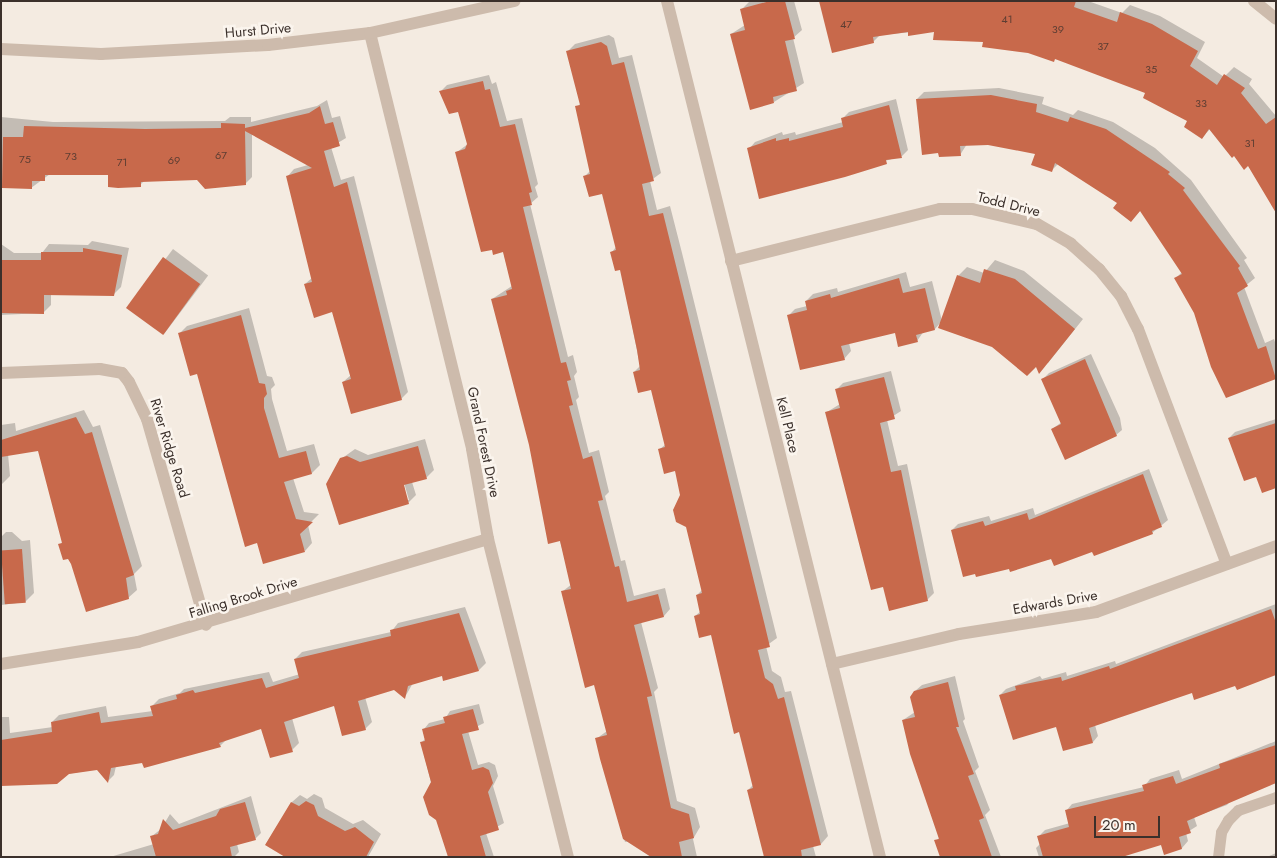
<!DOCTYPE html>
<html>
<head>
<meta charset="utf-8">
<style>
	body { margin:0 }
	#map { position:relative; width:1277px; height:858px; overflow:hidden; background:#f4ebe1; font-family:Jost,sans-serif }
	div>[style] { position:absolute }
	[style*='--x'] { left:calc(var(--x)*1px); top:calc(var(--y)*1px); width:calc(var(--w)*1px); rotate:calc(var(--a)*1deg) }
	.shadow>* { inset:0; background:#0003; transform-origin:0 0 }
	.building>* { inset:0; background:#c8694b; transform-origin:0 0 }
	.service>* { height:11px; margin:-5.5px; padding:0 5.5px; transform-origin:5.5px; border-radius:5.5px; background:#cdbbac }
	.minor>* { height:12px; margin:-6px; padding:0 6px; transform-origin:6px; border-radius:6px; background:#cdbbac }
	.tertiary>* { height:12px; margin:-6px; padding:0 6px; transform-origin:6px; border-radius:6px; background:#cdbbac }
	span { translate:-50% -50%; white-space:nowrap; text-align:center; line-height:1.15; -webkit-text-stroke:5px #fbf5ee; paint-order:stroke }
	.number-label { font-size:11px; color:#5e3e33 }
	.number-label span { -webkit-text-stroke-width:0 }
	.street-label { font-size:14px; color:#3b302b }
	.frame { position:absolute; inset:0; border:2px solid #3b302b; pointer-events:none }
	.scale { position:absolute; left:1094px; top:816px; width:66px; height:22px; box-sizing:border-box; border:2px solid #3b302b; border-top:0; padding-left:6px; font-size:15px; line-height:18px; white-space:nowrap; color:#3b302b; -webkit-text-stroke:4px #fbf5ee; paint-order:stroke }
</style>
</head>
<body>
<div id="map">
	<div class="shadow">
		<i style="clip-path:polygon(794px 1px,802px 30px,793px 38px,804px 83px,774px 102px,731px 34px,745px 25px,741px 10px,749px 2px)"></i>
		<i style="clip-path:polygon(821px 1px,1088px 1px,1122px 13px,1130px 5px,1160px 16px,1205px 42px,1197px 58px,1224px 77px,1234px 67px,1252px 79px,1249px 84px,1276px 116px,1276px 205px,1249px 164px,1234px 154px,1210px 129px,1202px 138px,1189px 121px,1147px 92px,1056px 58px,935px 30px,880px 35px,873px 42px)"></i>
		<i style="clip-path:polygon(609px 35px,614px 38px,619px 58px,632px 55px,661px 173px,650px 181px,657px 210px,670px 206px,682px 253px,777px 638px,766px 646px,772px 671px,781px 677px,785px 692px,791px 691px,828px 836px,821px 844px,813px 846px,816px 857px,766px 857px,748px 790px,754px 784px,712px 633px,695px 616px,701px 611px,697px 595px,703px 589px,676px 470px,660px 449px,666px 444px,652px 388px,634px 372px,640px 366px,621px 269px,612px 252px,616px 247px,603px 193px,585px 176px,591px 170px,577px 107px,581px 103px,568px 51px,575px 44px)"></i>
		<i style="clip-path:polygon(489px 75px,492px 84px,496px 82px,507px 121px,522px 118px,538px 184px,535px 187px,538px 197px,530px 204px,568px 357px,573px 355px,577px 372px,574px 376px,579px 397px,576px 400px,589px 453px,599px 450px,609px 492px,605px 496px,621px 561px,625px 560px,634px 596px,665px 588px,670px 609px,664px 616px,641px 622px,658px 688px,654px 692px,677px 801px,695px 808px,700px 827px,693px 839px,697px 857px,653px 857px,648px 837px,625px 842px,596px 739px,607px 731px,595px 684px,563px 591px,572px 584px,492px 299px,512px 286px,503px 251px,457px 152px,468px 144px,459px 110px,440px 92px,447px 85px)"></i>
		<i style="clip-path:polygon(999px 88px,1044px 97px,1042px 104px,1073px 115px,1078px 110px,1113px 122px,1155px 148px,1191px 180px,1247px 258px,1244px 260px,1255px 278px,1244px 287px,1265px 343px,1274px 339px,1276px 345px,1276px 378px,1226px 396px,1195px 313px,1176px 278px,1182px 272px,1141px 210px,1131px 221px,1119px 202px,1058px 164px,1051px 171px,1036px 153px,988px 143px,967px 144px,960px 155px,917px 99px,924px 92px)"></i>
		<i style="clip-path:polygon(896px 99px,908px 150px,902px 156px,760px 197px,749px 149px,755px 142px,782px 132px,783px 135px,795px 132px,796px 135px,843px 122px,842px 119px,849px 112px)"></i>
		<i style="clip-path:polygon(327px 100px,332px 118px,340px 116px,346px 138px,331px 147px,341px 180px,354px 176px,408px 392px,401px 399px,343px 382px,351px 375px,333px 311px,305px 284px,313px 277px,287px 177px,294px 169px,308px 165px,252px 134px,252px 177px,245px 184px,197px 179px,145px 180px,140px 185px,109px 174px,50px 174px,31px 188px,1px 187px,1px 117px,53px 122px,225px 121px,230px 117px,251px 117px,251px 122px,317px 106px)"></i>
		<i style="clip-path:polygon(92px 241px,129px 248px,121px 287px,113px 295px,51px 294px,51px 305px,43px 313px,1px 315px,1px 244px,14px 253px,42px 253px,49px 244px,88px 245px)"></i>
		<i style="left:173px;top:249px;width:44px;height:73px;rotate:37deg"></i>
		<i style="clip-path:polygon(995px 260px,1024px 271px,1083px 319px,1048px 363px,1037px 365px,941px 322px,935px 329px,924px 331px,917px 341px,896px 331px,849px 343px,851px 351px,844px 359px,788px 316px,795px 309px,807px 306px,806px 301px,813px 294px,837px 288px,838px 292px,906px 272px,910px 287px,932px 281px,942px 321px,958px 276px,967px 267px,984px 273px)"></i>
		<i style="clip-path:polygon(249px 308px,267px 376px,272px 377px,275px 385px,271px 389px,272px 399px,287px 451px,314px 444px,320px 465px,312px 473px,293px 478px,304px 512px,319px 514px,308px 525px,312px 543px,305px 551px,198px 372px,179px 334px,187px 326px)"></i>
		<i style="clip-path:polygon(1091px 354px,1120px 418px,1122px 430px,1116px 435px,1052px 429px,1062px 422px,1043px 379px,1049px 373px)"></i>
		<i style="clip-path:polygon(891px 371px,901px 411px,887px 420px,898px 466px,907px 464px,934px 593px,927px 600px,884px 585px,827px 412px,840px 404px,837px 389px,843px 383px)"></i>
		<i style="clip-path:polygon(84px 410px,93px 427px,100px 425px,142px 566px,134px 574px,137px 590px,128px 598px,60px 545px,63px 541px,39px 449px,8px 454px,10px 476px,1px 485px,1px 425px,15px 423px,16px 431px)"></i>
		<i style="clip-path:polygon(1276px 419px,1276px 487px,1257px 475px,1229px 438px,1235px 432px)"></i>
		<i style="clip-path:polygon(evenodd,425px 439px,434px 470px,426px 478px,412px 482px,416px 495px,408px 503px,341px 459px,355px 449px,368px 455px,425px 439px,403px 479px,409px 500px,406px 500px,403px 479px)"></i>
		<i style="clip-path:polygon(1149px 469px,1168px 520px,1152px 533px,1093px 551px,1010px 567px,952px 530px,958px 524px,989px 516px,991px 521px,1033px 508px,1035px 515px)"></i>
		<i style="clip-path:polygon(6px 532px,12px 532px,22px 541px,30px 540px,34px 593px,25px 602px,1px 605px,1px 537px)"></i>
		<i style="clip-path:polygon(1276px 604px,1276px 674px,1192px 691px,1095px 725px,1098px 736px,1093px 742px,1000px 695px,1006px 689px,1040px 676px,1042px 679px,1066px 672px,1067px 676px,1115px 661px,1116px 664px)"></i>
		<i style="clip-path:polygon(465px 607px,486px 663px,479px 670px,444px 679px,443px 674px,413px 683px,405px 697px,394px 688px,365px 697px,372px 722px,365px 729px,335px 705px,292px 718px,299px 743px,292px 750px,262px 727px,227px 739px,220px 746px,116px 766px,114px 775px,108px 781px,97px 769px,1px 785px,1px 717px,9px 717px,10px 733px,53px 727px,52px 722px,59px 715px,106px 706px,108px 717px,153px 711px,152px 706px,159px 699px,180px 693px,184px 689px,269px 672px,273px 682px,300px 674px,295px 659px,302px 652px,391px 632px,398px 623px)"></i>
		<i style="clip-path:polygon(955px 676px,965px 719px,963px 721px,979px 767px,975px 771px,990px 810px,985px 815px,1001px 857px,941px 857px,936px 841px,940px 837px,903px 720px,915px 712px,915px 691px,922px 685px)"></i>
		<i style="clip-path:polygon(479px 704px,484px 723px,468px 731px,478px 765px,489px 762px,495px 765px,498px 776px,493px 786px,504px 823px,486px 833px,494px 857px,450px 857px,421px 743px,426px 738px,424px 729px,429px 723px,445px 719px,450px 711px)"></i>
		<i style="clip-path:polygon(1276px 741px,1276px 783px,1233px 798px,1227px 805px,1194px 817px,1197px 826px,1186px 833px,1188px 841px,1182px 848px,1164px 853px,1161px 844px,1117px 857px,1039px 857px,1036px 848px,1041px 843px,1039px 836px,1045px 830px,1070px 823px,1066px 811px,1072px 804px,1144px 787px,1150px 779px,1179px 770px,1182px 779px)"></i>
		<i style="clip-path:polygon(314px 794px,322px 798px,325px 808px,353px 824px,363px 820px,381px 834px,368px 857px,286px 857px,266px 844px,292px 802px,300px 795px,307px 799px)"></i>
		<i style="clip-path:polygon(251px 796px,261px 833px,255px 839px,237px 844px,239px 852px,234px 857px,110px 857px,154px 844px,152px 836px,161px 829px,170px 814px,179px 824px)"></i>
		<i style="clip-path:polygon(1276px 853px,1276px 857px,1267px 857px)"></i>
	</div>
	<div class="building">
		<i style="clip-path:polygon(770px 1px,785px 1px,795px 39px,785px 41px,797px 91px,773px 97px,774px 103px,750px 110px,730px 34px,745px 30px,740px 9px)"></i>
		<i style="clip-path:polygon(819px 1px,1076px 1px,1074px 7px,1117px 22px,1120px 12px,1152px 24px,1198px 51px,1190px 66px,1217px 85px,1224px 74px,1245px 88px,1241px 93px,1266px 124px,1276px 117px,1276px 213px,1248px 166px,1244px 170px,1234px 156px,1232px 158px,1209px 129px,1202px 139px,1184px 127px,1187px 121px,1143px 98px,1145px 93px,1055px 59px,1054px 62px,1028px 53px,982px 47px,983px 42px,933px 40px,934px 32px,908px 36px,908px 32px,873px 37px,874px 43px,832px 53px)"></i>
		<i style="clip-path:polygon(601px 42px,607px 46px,612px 65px,624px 62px,654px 181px,642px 184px,649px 216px,663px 213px,764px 622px,770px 647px,758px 650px,765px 678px,773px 684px,778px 699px,784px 697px,821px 845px,801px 850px,802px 857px,764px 857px,747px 790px,753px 788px,739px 732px,734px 734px,711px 635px,699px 638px,694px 616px,700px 614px,696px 595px,702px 593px,686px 527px,676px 522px,673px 510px,680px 495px,675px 471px,664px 474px,658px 449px,665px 447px,651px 390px,638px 393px,633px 372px,640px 370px,637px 350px,620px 270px,615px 271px,610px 252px,616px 250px,602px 194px,589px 197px,583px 176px,590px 174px,575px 106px,580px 105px,566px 51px)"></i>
		<i style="clip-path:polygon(483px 81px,485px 90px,490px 89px,500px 127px,515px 124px,532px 192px,529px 193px,532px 205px,523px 207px,561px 363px,566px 362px,571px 380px,567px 381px,573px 405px,569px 406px,583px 459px,592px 456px,603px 500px,598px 501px,615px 567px,619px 566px,627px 602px,658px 594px,664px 617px,634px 625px,652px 696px,647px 697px,671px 808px,689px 814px,694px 838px,679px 842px,682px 857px,651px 857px,623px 839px,600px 759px,595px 738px,607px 735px,594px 685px,585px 688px,561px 591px,571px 589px,560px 541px,548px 544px,529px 445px,491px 299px,507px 295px,506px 291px,512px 289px,503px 252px,493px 255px,492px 250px,481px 252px,455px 152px,465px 149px,467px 144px,458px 112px,449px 114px,439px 91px)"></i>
		<i style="clip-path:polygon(991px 95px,1037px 104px,1036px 112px,1068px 122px,1070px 117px,1106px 129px,1170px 172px,1168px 174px,1185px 188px,1183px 190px,1240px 266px,1238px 268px,1248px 286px,1237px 293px,1258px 349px,1266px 346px,1276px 379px,1226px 398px,1211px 367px,1194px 313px,1174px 278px,1182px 274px,1140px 211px,1131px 222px,1113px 208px,1117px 203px,1055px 163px,1052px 172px,1031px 165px,1035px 154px,988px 145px,960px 146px,961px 156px,939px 157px,938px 153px,922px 155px,916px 99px)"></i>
		<i style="clip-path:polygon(889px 105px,902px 158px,886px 160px,887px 164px,845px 177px,759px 199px,747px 148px,776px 138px,776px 141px,789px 138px,789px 141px,843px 127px,841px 118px)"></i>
		<i style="clip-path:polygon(320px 106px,325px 124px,333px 122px,340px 146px,324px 151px,332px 180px,334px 187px,347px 182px,402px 400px,351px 414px,342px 382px,351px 379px,332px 312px,314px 318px,304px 284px,312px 282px,286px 176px,312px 168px,245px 131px,246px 185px,205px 189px,197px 180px,141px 182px,141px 187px,118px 188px,108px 187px,108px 175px,45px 175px,45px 181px,32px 181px,32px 189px,2px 188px,3px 137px,23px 137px,24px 126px,145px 129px,221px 128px,221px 123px,245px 124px,245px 128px,309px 113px)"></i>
		<i style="clip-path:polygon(83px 248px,122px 255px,114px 296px,44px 295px,44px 314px,1px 313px,1px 260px,41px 260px,41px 252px,83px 252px)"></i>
		<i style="left:163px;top:257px;width:46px;height:63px;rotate:36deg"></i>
		<i style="clip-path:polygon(984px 269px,1015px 279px,1075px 329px,1039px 374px,1036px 367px,1027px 376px,992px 347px,938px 328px,957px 275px,980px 283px)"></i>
		<i style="clip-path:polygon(899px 278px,903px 293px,925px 288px,935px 330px,916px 335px,918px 342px,898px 347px,895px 333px,841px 346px,845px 360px,800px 370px,787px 315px,807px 310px,805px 301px,830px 294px,831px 298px)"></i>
		<i style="clip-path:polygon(241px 315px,259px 383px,265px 384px,267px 394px,264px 398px,264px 408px,279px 458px,306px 451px,312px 474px,284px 482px,296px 519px,313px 522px,300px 534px,305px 552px,263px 564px,257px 543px,245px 547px,197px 374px,190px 376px,178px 333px)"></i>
		<i style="clip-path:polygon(1085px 359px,1117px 436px,1065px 460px,1051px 429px,1061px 424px,1041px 379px)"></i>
		<i style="clip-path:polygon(884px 377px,895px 419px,880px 423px,891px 472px,901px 470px,928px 601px,889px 611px,883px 587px,871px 590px,825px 412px,840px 408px,835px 389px)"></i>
		<i style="clip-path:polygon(76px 417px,85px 434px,92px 432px,134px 575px,126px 578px,129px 599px,86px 612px,71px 564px,68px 559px,63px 560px,58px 544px,62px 543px,38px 451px,1px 457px,1px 440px)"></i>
		<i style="clip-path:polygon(1276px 423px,1276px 488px,1262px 493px,1256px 477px,1244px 481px,1228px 438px)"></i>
		<i style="clip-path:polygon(418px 446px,427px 479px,404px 485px,409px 504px,339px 525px,326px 484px,340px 458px,347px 456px,360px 462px)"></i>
		<i style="clip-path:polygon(1143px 474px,1162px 527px,1152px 531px,1153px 534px,1094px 556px,1092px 552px,1054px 566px,1051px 559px,1010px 572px,1009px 569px,976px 577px,975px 574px,963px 577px,951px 530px,983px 521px,985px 526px,1027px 513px,1029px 520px)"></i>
		<i style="left:22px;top:549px;width:54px;height:21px;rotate:86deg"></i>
		<i style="clip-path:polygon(1271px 609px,1276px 623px,1276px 675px,1237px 690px,1235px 686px,1194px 700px,1192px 693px,1089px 728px,1093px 743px,1063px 751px,1056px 727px,1013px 740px,999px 695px,1016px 690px,1015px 686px,1061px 677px,1062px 681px,1109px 666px,1110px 669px)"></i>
		<i style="clip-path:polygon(459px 613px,479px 671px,443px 681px,442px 676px,408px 686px,405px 699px,394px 690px,358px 701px,366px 730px,342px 736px,334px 706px,284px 722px,293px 752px,270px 758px,261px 729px,219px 743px,221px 747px,144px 768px,142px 763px,111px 768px,108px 783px,97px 770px,69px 774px,57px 784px,1px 786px,1px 740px,52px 732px,51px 722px,99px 712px,101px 723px,153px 716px,150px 706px,177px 699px,176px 695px,193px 690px,195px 693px,262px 678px,266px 688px,299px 678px,294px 659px,391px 636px,390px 630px)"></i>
		<i style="clip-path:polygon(948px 682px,959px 727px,956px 727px,974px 774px,968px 776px,984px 818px,979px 820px,992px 857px,940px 857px,934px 840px,939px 839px,910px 754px,902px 720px,915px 717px,910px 697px,914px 691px)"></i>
		<i style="clip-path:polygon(473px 709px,479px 730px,462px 734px,472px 770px,483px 767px,489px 770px,493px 783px,488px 792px,499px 830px,480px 836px,486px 857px,448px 857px,436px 820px,429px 815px,423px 797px,431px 782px,420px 742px,425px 741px,422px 729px,445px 723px,443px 717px)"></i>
		<i style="clip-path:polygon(1276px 745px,1276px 783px,1187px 821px,1191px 833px,1179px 837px,1182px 849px,1164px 855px,1161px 845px,1122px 857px,1043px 857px,1037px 836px,1069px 827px,1065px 810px,1144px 791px,1142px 785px,1173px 776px,1176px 784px,1220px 768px,1219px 764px)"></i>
		<i style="clip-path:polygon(306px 801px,314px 805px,318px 816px,345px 831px,355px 827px,374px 842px,366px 857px,285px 857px,265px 845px,291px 802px,299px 806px)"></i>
		<i style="clip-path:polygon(245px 802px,256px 840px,230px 847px,232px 857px,156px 857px,150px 836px,158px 834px,163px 819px,173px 830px,216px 816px,220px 809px)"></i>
	</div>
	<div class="service">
		<i style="--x:1218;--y:857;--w:25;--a:-83"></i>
		<i style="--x:1221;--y:832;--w:14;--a:-60"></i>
		<i style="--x:1228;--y:820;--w:14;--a:-45"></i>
		<i style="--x:1238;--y:810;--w:40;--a:-18.9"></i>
	</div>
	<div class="minor">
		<i style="--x:667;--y:1;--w:882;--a:76.03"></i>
		<i style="--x:370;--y:33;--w:428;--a:76.2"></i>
		<i style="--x:472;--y:449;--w:91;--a:79.9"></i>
		<i style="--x:488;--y:539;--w:328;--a:75.9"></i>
		<i style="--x:731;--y:261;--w:215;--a:-14"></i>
		<i style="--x:940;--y:209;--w:32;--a:0"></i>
		<i style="--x:972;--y:209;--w:67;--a:13"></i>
		<i style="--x:1037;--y:224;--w:39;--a:30"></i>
		<i style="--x:1071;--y:244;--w:38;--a:42"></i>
		<i style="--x:1099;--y:269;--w:35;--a:51"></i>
		<i style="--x:1121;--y:296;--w:37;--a:63"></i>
		<i style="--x:1138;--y:329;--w:251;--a:69.3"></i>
		<i style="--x:1;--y:373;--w:99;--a:-2.3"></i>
		<i style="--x:100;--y:369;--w:22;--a:10"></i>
		<i style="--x:122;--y:373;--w:11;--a:52"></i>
		<i style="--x:129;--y:382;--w:41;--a:64.1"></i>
		<i style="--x:147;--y:419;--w:214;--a:74"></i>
		<i style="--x:1;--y:664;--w:139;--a:-9.1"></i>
		<i style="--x:138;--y:642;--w:365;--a:-16.4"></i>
		<i style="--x:832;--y:664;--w:130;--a:-13.3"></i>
		<i style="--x:959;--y:634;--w:139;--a:-9.1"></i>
		<i style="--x:1096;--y:612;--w:192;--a:-20.1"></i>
	</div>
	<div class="tertiary">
		<i style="--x:1254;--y:1;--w:28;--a:39"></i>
		<i style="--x:1;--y:49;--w:100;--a:2.9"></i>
		<i style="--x:101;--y:54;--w:167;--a:-3.1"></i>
		<i style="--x:268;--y:45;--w:103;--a:-6.7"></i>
		<i style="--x:370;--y:33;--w:148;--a:-12.5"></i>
	</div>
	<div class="number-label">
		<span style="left:1007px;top:19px">41</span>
		<span style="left:846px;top:24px">47</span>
		<span style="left:1058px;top:29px">39</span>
		<span style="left:1103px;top:46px">37</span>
		<span style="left:1151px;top:69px">35</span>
		<span style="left:1201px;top:103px">33</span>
		<span style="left:1250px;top:143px">31</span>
		<span style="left:221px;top:155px">67</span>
		<span style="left:71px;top:156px">73</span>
		<span style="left:25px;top:159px">75</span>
		<span style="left:174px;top:160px">69</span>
		<span style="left:122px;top:162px">71</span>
	</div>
	<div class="street-label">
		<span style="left:258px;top:30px;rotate:-5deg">Hurst Drive</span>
		<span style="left:1009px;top:204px;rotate:14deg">Todd Drive</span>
		<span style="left:788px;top:425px;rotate:76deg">Kell Place</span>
		<span style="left:484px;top:442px;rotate:78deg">Grand Forest Drive</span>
		<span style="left:170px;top:448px;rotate:73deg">River Ridge Road</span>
		<span style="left:243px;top:597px;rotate:-17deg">Falling Brook Drive</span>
		<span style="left:1055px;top:602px;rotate:-10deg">Edwards Drive</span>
	</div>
	<div class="frame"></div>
	<div class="scale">20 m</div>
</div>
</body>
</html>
